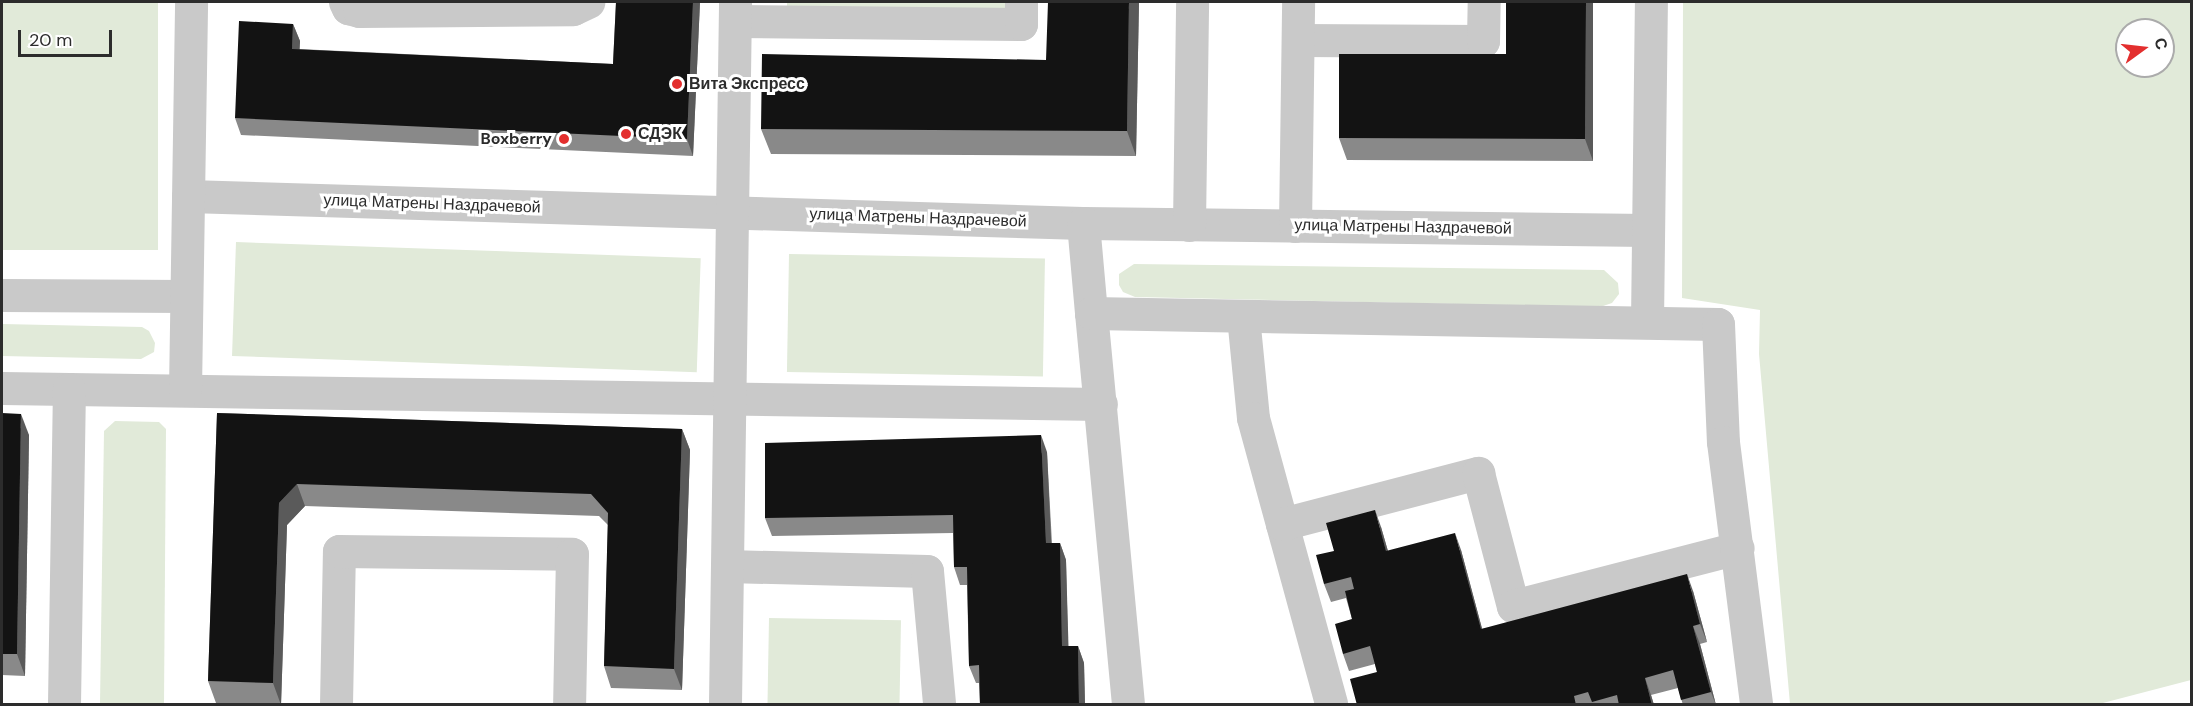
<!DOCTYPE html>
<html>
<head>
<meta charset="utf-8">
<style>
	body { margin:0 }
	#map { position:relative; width:2193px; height:706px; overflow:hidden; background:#fff; font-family:"DM Sans",sans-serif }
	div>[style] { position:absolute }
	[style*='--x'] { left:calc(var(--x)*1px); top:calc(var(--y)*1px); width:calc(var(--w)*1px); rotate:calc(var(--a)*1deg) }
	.green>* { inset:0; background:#e1ead9; transform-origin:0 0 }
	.minor>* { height:33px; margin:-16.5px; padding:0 16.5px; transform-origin:16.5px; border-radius:16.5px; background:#c9c9c9 }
	.wall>* { inset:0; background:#898989 }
	.shaded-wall>* { inset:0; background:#5a5a5a }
	.building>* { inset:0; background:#131313 }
	.dots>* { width:16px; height:16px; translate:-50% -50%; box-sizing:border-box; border:3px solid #fff; border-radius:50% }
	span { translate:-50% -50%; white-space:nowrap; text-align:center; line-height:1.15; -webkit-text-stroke:6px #fff; paint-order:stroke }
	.poi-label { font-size:16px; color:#2c2c2c; font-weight:700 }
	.left { translate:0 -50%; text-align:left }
	.right { translate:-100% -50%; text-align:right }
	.street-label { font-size:16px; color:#2c2c2c }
	.frame { position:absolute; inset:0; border:3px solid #2c2c2c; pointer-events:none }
	.north { position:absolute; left:2115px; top:18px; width:60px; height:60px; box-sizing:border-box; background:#fff; border:2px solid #ababab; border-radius:50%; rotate:75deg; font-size:16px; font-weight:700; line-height:24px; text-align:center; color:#2c2c2c }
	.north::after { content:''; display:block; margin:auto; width:21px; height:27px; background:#e32f2e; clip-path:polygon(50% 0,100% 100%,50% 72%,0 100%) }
	.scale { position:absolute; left:18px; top:30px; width:94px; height:27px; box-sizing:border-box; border:3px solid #2c2c2c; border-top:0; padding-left:8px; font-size:18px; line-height:21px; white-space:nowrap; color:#2c2c2c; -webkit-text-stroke:4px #fff; paint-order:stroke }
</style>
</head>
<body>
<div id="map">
	<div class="green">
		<i style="left:2px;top:2px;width:156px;height:248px"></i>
		<i style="clip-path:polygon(787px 2px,1006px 2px,1005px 18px,787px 15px)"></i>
		<i style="clip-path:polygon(evenodd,1683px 2px,2191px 2px,2191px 680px,2099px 704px,1790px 704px,1759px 354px,1760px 310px,1682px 298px,1683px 2px,2127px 30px,2163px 30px,2163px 66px,2127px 66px,2127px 30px)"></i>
		<i style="left:236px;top:242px;width:465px;height:114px;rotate:2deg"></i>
		<i style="left:789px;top:254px;width:256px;height:118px;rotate:1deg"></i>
		<i style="clip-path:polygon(1134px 264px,1604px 270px,1618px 283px,1619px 294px,1612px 303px,1600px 307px,1135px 297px,1123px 292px,1119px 285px,1119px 274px)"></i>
		<i style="clip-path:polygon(2px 324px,142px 327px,149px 331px,155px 343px,154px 352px,141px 359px,2px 356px)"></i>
		<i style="clip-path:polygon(115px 421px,159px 422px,166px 429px,164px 704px,100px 704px,104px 431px)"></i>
		<i style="left:769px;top:618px;width:132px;height:86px;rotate:1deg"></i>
	</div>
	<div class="minor">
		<i style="--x:345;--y:2;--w:7;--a:63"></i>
		<i style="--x:348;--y:8;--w:11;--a:15"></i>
		<i style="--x:359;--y:11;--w:214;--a:-0.5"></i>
		<i style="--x:573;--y:9;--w:17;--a:-25"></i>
		<i style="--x:735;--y:21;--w:286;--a:0.6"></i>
		<i style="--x:1021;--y:24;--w:22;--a:-90"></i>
		<i style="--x:1298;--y:40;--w:185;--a:0.3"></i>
		<i style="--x:1483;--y:41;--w:39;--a:-89"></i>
		<i style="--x:188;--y:196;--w:895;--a:1.73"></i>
		<i style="--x:1083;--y:223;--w:564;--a:0.71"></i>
		<i style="--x:1083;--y:223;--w:90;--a:84.9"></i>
		<i style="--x:1189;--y:225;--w:223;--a:-89.2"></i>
		<i style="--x:1295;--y:226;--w:224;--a:-89.2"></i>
		<i style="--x:2;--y:295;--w:184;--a:0.3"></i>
		<i style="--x:1243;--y:316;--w:102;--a:84.4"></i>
		<i style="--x:1253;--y:418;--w:296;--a:74.7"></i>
		<i style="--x:1647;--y:322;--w:320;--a:-89.3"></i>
		<i style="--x:2;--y:388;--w:1099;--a:0.83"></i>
		<i style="--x:185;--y:390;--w:388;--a:-89.1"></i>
		<i style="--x:1282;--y:524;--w:203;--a:-14.6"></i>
		<i style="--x:1478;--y:473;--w:138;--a:75.3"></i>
		<i style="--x:1513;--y:606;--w:232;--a:-14.5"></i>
		<i style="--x:727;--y:566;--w:200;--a:1.4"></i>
		<i style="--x:927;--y:571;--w:134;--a:84.8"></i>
		<i style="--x:64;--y:704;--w:315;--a:-89.1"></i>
		<i style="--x:336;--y:704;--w:153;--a:-88.9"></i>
		<i style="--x:339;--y:551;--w:233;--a:0.7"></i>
		<i style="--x:572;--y:554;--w:150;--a:91.1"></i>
		<i style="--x:725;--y:704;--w:702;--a:-89.18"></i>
		<i style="--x:1128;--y:704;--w:393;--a:-95.4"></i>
		<i style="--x:1091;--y:313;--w:627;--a:1.01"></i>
		<i style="--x:1718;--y:324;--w:118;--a:87.6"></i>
		<i style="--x:1723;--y:442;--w:264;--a:82.8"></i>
	</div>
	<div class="wall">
		<i style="clip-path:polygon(616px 2px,700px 2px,693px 156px,241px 135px,235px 118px,293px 24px,300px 41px,299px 49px,613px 64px)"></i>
		<i style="clip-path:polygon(1139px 2px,1136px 156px,771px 154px,761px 129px,1046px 60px)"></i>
		<i style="clip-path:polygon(1593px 2px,1593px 161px,1347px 160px,1339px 138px,1506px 54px)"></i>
		<i style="clip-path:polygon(2px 413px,29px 435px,25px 676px,2px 675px)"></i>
		<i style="clip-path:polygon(217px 413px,682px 429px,690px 450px,682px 690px,611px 688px,604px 666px,608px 525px,599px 516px,305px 506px,287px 525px,281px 705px,216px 703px,208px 681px)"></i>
		<i style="clip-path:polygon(1047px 452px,1052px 543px,1060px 543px,1066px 560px,1068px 646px,1078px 646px,1084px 663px,1085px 705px,980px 705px,979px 683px,976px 683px,969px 666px,967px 585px,960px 585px,954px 567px,953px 533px,772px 536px,765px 518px)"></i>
		<i style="clip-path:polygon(1381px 527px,1388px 551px,1461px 550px,1482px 629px,1693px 591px,1707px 642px,1700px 644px,1716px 705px,1683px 705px,1678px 688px,1651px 695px,1654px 705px,1357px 705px,1377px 672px,1375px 664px,1349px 671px,1343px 654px,1352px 619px,1346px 598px,1331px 602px,1324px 584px,1334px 551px)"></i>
	</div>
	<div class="shaded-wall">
		<i style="clip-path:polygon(693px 2px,700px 2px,693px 156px,687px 139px)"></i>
		<i style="clip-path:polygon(1129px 2px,1139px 2px,1136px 156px,1127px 131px)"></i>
		<i style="clip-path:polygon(1586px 2px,1593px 2px,1593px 161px,1585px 139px)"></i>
		<i style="clip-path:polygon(293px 24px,300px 41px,299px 66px,292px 49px)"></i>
		<i style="clip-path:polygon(21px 414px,29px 435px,25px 676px,17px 654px)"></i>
		<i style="clip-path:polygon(682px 429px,690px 450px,682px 690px,674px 669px)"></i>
		<i style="clip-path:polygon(1041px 435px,1047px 452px,1052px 560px,1046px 543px)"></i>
		<i style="clip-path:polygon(297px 484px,305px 506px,287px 525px,281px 705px,273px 683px,279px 503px)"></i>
		<i style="clip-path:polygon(1375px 510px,1381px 527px,1393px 569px,1386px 551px)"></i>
		<i style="clip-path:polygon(1455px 533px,1461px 550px,1487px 647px,1481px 629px)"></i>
		<i style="clip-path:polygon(1060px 543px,1066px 560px,1069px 664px,1062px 646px)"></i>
		<i style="clip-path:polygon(1687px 574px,1693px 591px,1707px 642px,1700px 624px)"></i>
		<i style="clip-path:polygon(1693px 626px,1700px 644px,1716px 705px,1711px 692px)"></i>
		<i style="clip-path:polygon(1078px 646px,1084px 663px,1085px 705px,1079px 705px)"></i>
		<i style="clip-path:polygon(1645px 678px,1651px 695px,1654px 705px,1652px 705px)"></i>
	</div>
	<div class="building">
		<i style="clip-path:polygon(616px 2px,693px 2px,687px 139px,235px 118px,239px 21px,293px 24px,292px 49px,613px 64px)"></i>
		<i style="clip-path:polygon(1048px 2px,1129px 2px,1127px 131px,761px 129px,762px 54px,1046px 60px)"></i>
		<i style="clip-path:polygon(1506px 2px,1586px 2px,1585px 139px,1339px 138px,1339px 54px,1506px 54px)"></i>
		<i style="clip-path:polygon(2px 413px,21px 414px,17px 654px,2px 654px)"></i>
		<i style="clip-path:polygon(217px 413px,682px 429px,674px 669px,604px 666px,608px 513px,591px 494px,297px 484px,279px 503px,273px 683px,208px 681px)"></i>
		<i style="clip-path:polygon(1041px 435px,1046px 543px,1060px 543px,1062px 646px,1078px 646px,1079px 705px,980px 705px,979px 665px,969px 666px,967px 567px,954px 567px,953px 515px,765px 518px,765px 443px)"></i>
		<i style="clip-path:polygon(1375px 510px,1386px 551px,1455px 533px,1481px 629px,1687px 574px,1700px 624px,1693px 626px,1711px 692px,1681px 700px,1673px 670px,1645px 678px,1652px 705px,1619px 705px,1617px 695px,1592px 702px,1588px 692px,1574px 696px,1576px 705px,1357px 705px,1350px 679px,1377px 672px,1370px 646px,1343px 654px,1335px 624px,1352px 619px,1345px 591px,1354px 589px,1351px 577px,1324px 584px,1316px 555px,1334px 551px,1326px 523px)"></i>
	</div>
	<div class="dots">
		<i style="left:677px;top:84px;background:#e32f2e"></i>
		<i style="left:626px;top:134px;background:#e32f2e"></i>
		<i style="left:564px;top:139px;background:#e32f2e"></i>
	</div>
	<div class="poi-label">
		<span class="left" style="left:689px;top:84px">Вита Экспресс</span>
		<span class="left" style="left:638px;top:134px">СДЭК</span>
		<span class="right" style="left:552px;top:139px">Boxberry</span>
	</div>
	<div class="street-label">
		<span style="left:432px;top:204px;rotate:2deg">улица Матрены Наздрачевой</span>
		<span style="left:918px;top:218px;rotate:2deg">улица Матрены Наздрачевой</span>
		<span style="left:1403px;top:227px;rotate:1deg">улица Матрены Наздрачевой</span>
	</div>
	<div class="frame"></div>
	<div class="north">С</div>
	<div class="scale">20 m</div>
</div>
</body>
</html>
